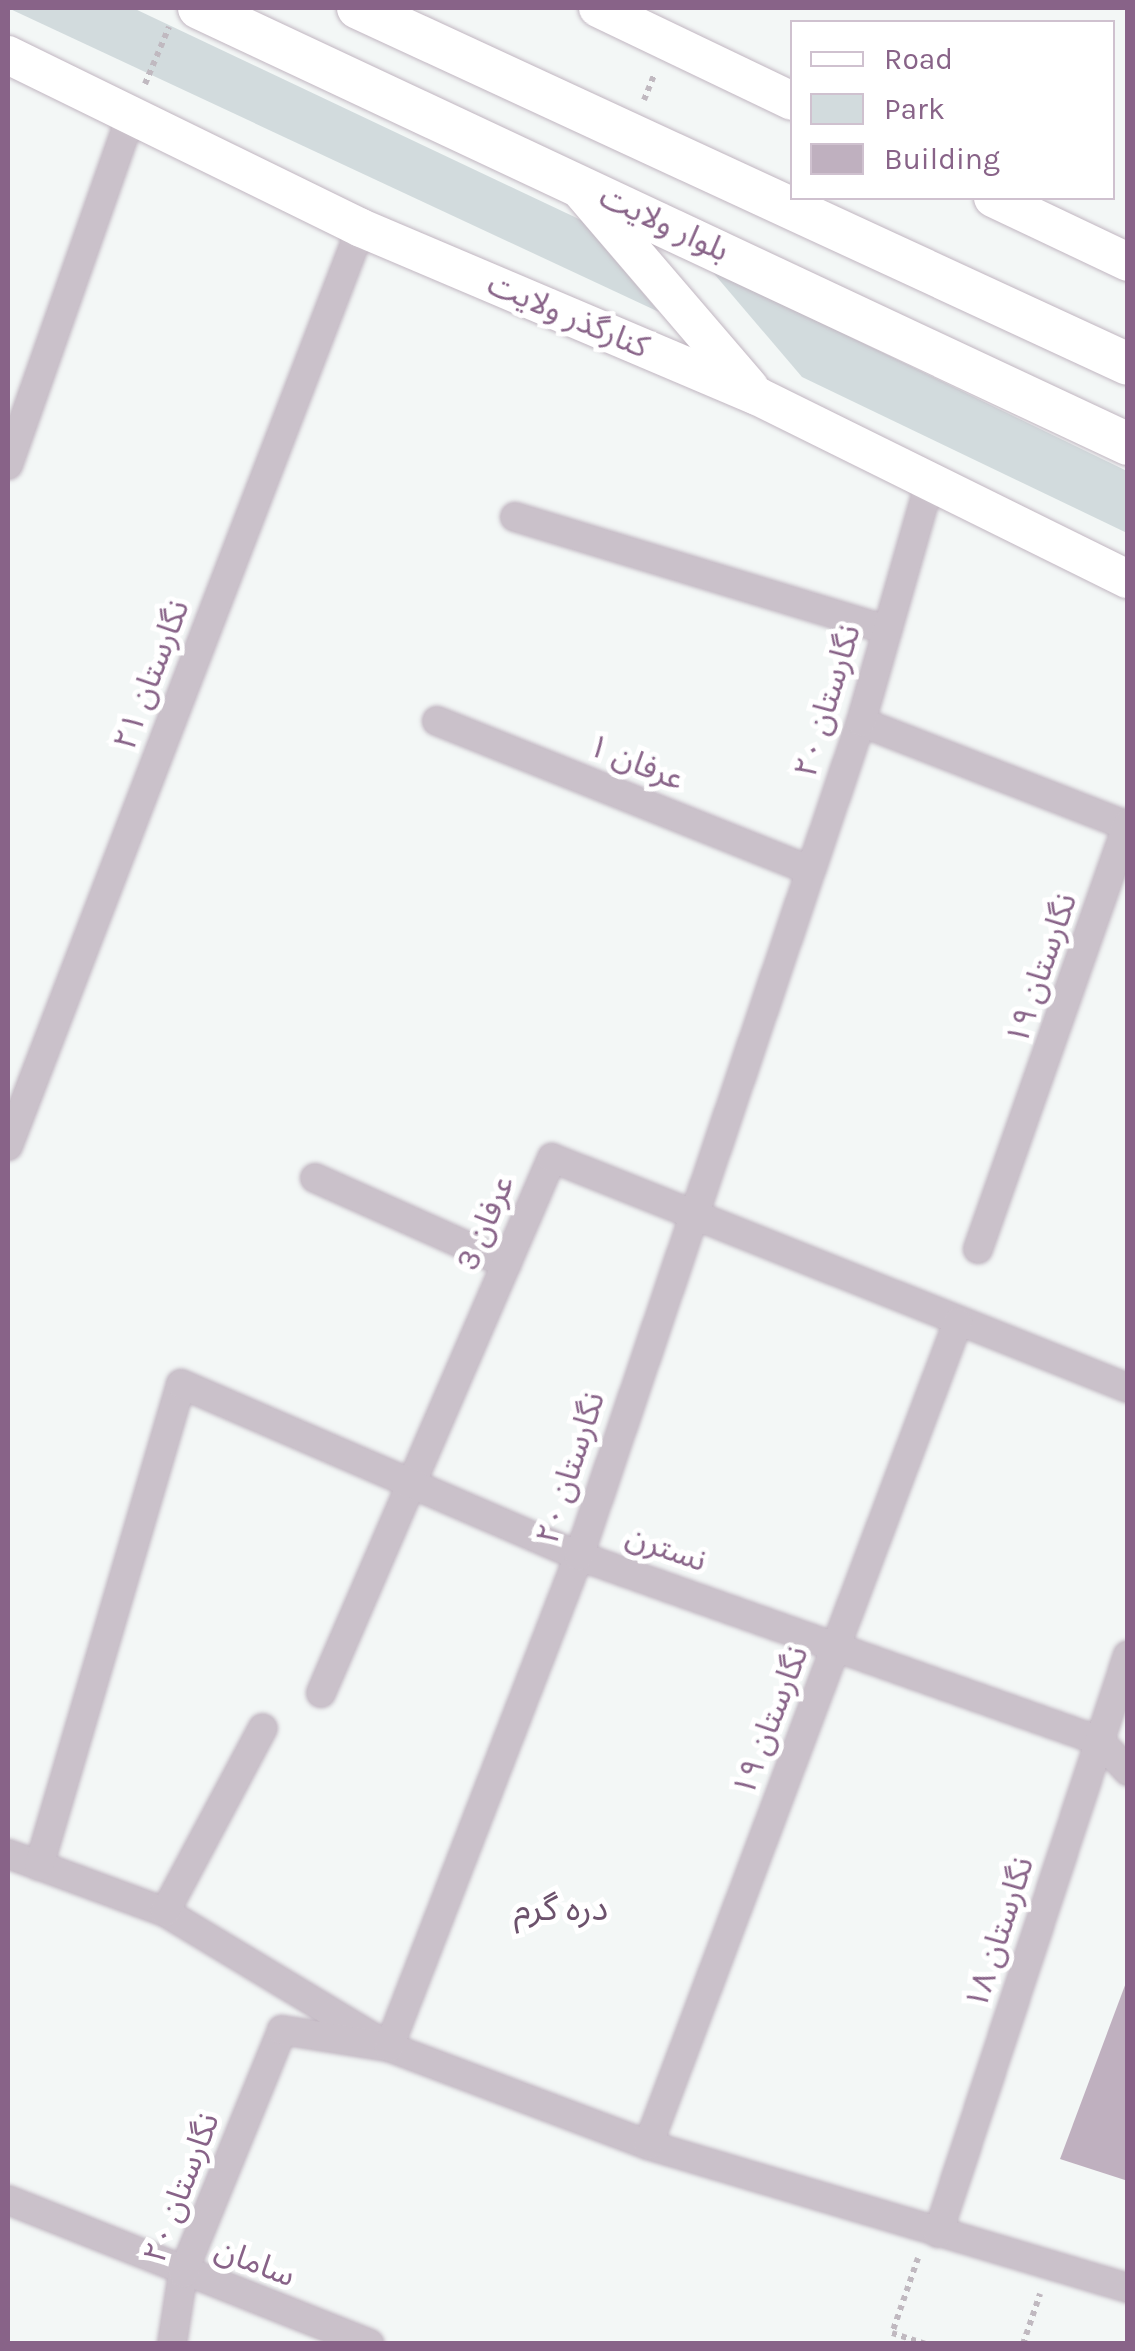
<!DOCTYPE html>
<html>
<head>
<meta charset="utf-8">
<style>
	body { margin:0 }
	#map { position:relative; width:1135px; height:2351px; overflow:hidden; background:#f3f7f6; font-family:Karla,"Noto Sans Arabic",sans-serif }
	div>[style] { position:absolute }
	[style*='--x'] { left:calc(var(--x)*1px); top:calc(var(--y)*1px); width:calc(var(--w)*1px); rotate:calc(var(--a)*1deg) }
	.green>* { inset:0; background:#d2dbdd }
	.building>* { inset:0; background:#bfb0bf }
	.path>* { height:6px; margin-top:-3px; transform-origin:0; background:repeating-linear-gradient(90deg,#c0b9c0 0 5px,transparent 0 10px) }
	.roads { filter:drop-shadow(0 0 2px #c1b6c1) drop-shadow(0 0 2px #c1b6c1) }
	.minor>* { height:28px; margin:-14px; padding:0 14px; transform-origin:14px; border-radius:14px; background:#cac1ca }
	.secondary>* { height:38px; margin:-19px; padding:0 19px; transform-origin:19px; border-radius:19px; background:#fff }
	.primary>* { height:42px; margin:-21px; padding:0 21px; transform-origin:21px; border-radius:21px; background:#fff }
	span { translate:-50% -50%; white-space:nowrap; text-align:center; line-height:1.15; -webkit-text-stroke:10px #fff; paint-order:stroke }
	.street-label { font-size:32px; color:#886388 }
	.neighbourhood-label { font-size:35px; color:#6c526c }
	.frame { position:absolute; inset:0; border:10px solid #886388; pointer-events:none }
	.legend { position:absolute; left:790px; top:20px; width:325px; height:180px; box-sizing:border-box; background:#fff; border:2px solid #cfc1cf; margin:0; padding:12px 18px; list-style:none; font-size:30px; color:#886388 }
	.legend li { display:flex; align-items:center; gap:20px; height:50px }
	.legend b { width:50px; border:2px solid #cfc1cf }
</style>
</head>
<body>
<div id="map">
	<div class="green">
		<i style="clip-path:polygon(8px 8px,133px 8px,581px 220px,659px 312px)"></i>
		<i style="clip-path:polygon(710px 269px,1127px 471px,1127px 533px,802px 377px)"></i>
	</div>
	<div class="building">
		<i style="clip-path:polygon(1127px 1980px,1128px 1980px,1128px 2181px,1060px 2159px)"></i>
	</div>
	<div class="path">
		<i style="--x:145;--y:84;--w:62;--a:-67.2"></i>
		<i style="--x:644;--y:100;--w:27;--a:-68"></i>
		<i style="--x:918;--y:2258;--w:79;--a:109.1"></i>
		<i style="--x:892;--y:2333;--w:35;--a:18"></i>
		<i style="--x:1023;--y:2344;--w:53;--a:-71.2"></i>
	</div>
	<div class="roads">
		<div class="minor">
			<i style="--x:8;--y:465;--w:365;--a:-70.6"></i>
			<i style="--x:515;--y:517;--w:389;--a:16.9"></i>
			<i style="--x:437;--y:721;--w:402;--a:21.8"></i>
			<i style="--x:861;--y:722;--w:287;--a:21.3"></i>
			<i style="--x:8;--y:1146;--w:984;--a:-68.97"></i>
			<i style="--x:315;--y:1178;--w:210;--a:24.1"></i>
			<i style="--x:978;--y:1249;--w:451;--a:-70.6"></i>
			<i style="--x:321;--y:1693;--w:583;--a:-66.65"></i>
			<i style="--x:552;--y:1158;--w:620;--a:21.77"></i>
			<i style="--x:8;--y:1854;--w:167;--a:20.3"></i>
			<i style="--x:165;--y:1912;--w:262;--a:31.1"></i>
			<i style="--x:389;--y:2047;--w:277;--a:20.7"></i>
			<i style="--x:648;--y:2145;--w:501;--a:16.59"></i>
			<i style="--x:39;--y:1866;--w:502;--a:-73.58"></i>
			<i style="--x:181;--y:1384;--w:434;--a:23.4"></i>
			<i style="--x:579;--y:1556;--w:553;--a:19.55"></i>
			<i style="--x:1100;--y:1741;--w:41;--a:47"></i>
			<i style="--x:165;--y:1912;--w:208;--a:-62"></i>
			<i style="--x:648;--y:2145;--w:879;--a:-69.36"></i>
			<i style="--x:8;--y:2200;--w:389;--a:21.7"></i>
			<i style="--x:938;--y:2233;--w:608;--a:-71.8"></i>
			<i style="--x:172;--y:2344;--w:72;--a:-81.2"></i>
			<i style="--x:183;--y:2273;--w:262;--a:-67.8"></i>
			<i style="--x:282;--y:2030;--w:108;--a:9"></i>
			<i style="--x:389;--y:2047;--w:526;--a:-68.85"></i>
			<i style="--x:579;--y:1556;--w:880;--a:-71.32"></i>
			<i style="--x:861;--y:722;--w:251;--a:-74"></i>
		</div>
		<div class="secondary">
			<i style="--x:598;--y:8;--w:215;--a:25.6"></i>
			<i style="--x:8;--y:55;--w:393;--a:26.1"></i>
			<i style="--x:361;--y:228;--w:430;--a:23"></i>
			<i style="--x:757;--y:396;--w:414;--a:26.3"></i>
			<i style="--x:577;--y:186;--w:265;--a:49.4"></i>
			<i style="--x:993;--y:198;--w:149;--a:25.4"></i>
		</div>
		<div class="primary">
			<i style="--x:199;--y:8;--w:1026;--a:25.14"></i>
			<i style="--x:358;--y:8;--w:848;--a:24.81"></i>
		</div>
	</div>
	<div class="street-label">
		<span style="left:664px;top:224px;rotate:25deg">بلوار ولایت</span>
		<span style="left:568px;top:316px;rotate:23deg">کنارگذر ولایت</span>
		<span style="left:152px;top:675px;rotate:-69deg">نگارستان ۲۱</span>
		<span style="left:828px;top:701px;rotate:-73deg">نگارستان ۲۰</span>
		<span style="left:636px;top:763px;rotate:22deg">عرفان ۱</span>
		<span style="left:1042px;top:969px;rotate:-71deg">نگارستان ۱۹</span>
		<span style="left:486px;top:1223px;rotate:-67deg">عرفان 3</span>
		<span style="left:571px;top:1468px;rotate:-72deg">نگارستان ۲۰</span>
		<span style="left:666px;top:1549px;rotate:19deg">نسترن</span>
		<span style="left:771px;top:1721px;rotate:-69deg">نگارستان ۱۹</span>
		<span style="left:1000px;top:1933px;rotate:-72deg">نگارستان ۱۸</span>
		<span style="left:182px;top:2188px;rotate:-69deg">نگارستان ۲۰</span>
		<span style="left:255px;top:2263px;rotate:21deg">سامان</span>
	</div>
	<div class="neighbourhood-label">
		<span style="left:561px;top:1909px">دره گرم</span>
	</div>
	<div class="frame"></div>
	<ul class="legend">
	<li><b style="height:12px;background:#fff"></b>Road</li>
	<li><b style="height:28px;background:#d2dbdd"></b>Park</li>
	<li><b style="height:28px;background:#bfb0bf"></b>Building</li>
	</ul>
</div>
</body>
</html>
